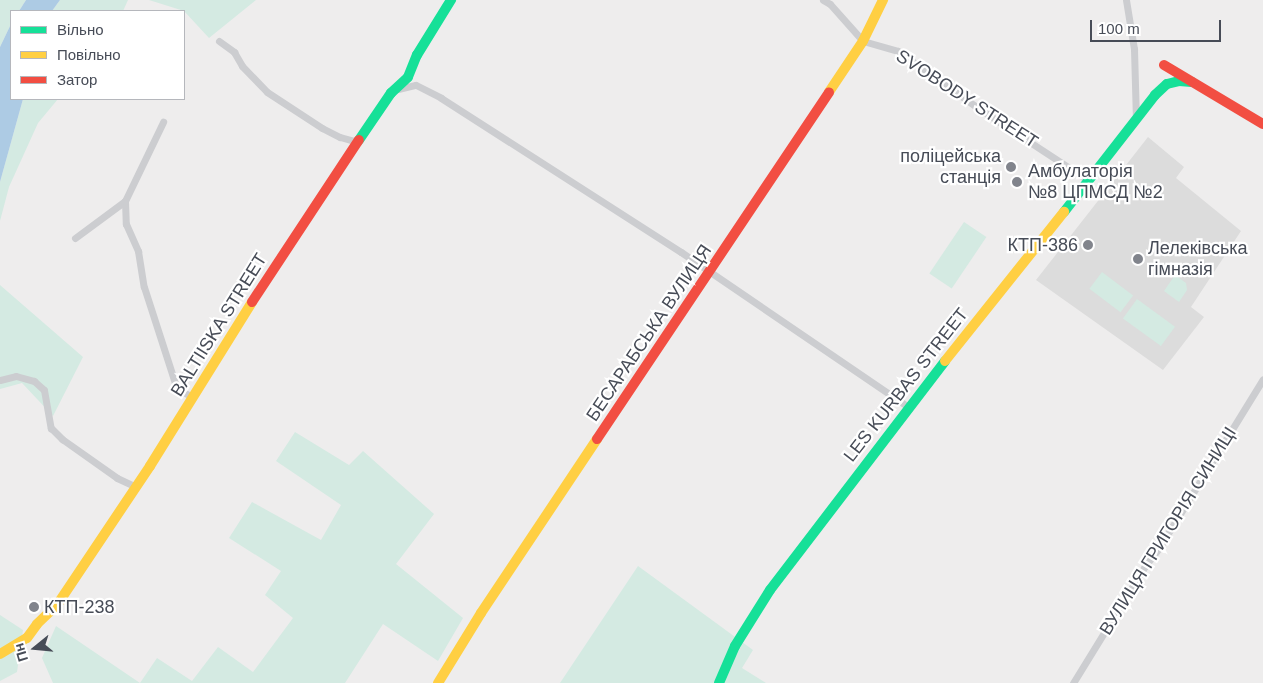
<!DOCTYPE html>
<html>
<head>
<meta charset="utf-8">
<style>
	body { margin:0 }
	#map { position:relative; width:1263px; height:683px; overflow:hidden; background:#eeeded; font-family:Helvetica,sans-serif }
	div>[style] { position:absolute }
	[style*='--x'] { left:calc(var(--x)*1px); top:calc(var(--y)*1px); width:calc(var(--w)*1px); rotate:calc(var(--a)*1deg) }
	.education>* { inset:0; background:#dcdcdc }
	.green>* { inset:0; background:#d4eae2; transform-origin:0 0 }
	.water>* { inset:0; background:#adcbe4 }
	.street>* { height:7px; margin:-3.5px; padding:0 3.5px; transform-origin:3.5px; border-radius:3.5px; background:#cccdd0 }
	.fast>* { height:10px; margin:-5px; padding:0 5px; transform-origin:5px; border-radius:5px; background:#16e098 }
	.slow>* { height:10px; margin:-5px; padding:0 5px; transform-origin:5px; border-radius:5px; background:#ffcf43 }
	.jam>* { height:10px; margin:-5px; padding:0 5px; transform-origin:5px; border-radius:5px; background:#f24e42 }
	.dots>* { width:14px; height:14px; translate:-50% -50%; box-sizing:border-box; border:2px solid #fff; border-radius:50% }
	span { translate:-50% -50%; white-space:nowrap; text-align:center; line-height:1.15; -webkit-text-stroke:4.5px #fff; paint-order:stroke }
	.street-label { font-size:18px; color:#474c57 }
	.poi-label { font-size:18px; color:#474c57 }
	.right { translate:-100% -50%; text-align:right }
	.left { translate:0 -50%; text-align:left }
	.legend { position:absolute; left:10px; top:10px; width:175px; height:90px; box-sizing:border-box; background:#fff; border:1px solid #b5b7bc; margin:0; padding:6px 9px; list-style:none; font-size:15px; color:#474c57 }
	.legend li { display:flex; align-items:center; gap:10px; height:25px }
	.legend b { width:25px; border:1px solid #b5b7bc }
	.north { position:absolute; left:10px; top:623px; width:50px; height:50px; -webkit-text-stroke:4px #fff; paint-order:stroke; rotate:253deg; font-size:14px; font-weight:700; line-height:20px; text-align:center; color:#474c57 }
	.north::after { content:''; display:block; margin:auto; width:18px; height:22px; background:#474c57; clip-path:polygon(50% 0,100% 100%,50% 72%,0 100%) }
	.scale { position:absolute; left:1090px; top:20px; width:131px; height:22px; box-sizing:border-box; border:2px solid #474c57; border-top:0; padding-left:6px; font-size:15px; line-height:18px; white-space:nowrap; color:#474c57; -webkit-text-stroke:4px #fff; paint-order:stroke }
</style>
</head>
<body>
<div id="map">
	<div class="education">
		<i style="clip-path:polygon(1148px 137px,1184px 167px,1176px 178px,1241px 231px,1191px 307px,1204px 317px,1163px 370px,1036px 280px)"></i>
	</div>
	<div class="green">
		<i style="clip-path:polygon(0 0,26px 0,19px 11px,11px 11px,11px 24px,0 47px)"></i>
		<i style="clip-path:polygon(60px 0,128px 0,123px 11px,52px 11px)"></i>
		<i style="clip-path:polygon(149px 0,256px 0,209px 38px,184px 11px)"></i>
		<i style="clip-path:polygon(23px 99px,58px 99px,38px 123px,9px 187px,0 221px,0 182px)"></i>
		<i style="left:964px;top:222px;width:27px;height:62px;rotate:34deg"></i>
		<i style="left:1102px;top:272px;width:39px;height:21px;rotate:37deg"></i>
		<i style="clip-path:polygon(1175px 275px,1186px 283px,1187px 290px,1179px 302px,1164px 291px)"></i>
		<i style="clip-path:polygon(0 285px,83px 357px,53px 416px,22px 383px,0 389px)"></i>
		<i style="left:1137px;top:299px;width:47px;height:24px;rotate:36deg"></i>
		<i style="clip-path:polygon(295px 432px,349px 465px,363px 451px,434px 514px,396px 564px,463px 618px,438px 661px,383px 624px,345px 683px,53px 683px,42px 658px,56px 626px,140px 683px,157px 658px,192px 681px,218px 647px,253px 672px,293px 618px,265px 595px,281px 571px,229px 538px,252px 502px,321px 540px,341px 505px,276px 461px)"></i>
		<i style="clip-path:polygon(638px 566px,753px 650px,742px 668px,766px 683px,560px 683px)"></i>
		<i style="clip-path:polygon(0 615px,23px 630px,17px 672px,0 681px)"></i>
	</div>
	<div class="water">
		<i style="clip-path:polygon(26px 0,60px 0,52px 11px,19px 11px)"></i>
		<i style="clip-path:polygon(11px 24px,11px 99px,23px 99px,0 182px,0 47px)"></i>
	</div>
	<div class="street">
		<i style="--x:823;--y:0;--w:8;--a:30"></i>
		<i style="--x:830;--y:4;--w:50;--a:48.3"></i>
		<i style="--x:863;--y:41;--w:36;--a:16"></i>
		<i style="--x:898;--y:51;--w:98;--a:35.5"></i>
		<i style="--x:978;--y:108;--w:133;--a:33.3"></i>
		<i style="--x:1126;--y:0;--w:50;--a:80.7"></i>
		<i style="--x:1134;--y:49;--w:71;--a:88.4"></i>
		<i style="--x:219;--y:41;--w:19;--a:36"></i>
		<i style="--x:234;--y:52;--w:16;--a:60"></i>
		<i style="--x:242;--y:66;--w:36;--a:46"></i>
		<i style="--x:267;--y:92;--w:66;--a:33.2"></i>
		<i style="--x:322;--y:128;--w:20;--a:27"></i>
		<i style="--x:340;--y:137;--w:19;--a:16"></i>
		<i style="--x:398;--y:89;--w:18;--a:-13"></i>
		<i style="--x:416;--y:85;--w:28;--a:27"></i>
		<i style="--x:441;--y:98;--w:285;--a:32.7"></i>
		<i style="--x:681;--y:252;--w:275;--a:34.3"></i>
		<i style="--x:125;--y:201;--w:23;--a:88"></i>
		<i style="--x:126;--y:224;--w:30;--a:66"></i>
		<i style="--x:138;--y:251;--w:36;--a:81"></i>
		<i style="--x:144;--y:287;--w:107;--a:72.1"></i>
		<i style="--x:177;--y:389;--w:18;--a:27"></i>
		<i style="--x:75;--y:238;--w:62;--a:-36.5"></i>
		<i style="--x:125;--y:201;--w:88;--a:-64.3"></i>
		<i style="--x:0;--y:380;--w:16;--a:-14"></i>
		<i style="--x:16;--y:376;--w:19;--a:16"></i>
		<i style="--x:34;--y:381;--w:13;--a:42"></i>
		<i style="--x:44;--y:390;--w:39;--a:80"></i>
		<i style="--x:51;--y:428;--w:16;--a:45"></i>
		<i style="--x:62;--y:439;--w:67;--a:35.3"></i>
		<i style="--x:117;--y:478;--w:21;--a:25"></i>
		<i style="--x:1073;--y:683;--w:137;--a:-58.4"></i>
		<i style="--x:1145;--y:566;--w:23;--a:-52"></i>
		<i style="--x:1159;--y:548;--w:198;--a:-58.4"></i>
	</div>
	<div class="fast">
		<i style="--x:359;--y:140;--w:57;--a:-55.8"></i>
		<i style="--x:391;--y:93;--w:23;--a:-43"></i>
		<i style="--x:408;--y:77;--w:24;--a:-68"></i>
		<i style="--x:417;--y:55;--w:65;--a:-58.3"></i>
		<i style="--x:1064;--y:212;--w:148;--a:-52.1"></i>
		<i style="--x:1155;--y:95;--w:16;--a:-43"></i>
		<i style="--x:1167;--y:84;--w:12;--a:-14"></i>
		<i style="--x:1179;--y:81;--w:13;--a:4"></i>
		<i style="--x:719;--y:683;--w:40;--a:-66.6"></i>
		<i style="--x:735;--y:646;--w:66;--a:-58"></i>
		<i style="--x:770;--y:590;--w:288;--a:-52.6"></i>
	</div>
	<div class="slow">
		<i style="--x:829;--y:92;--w:61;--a:-56.3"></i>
		<i style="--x:863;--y:41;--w:46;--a:-64"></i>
		<i style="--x:945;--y:361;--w:191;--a:-51.4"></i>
		<i style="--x:0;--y:654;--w:31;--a:-31"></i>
		<i style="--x:27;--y:638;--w:17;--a:-54"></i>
		<i style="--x:37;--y:624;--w:28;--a:-44"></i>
		<i style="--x:57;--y:605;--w:167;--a:-56.2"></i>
		<i style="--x:150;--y:466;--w:193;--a:-58.1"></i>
		<i style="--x:438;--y:683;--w:82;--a:-58.4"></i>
		<i style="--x:481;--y:613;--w:209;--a:-56.3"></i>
	</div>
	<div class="jam">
		<i style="--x:1164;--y:65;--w:115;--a:30.8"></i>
		<i style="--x:252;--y:302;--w:194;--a:-56.6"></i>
		<i style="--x:597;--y:439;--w:417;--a:-56.2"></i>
	</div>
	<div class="dots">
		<i style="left:1011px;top:167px;background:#81848c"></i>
		<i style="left:1017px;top:182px;background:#81848c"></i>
		<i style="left:1088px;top:245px;background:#81848c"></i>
		<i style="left:1138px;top:259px;background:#81848c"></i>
		<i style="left:34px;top:607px;background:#81848c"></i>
	</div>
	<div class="street-label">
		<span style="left:967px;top:99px;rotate:33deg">SVOBODY STREET</span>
		<span style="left:219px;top:325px;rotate:-58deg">BALTIISKA STREET</span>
		<span style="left:649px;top:333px;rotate:-56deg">БЕСАРАБСЬКА ВУЛИЦЯ</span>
		<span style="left:906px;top:385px;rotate:-52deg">LES KURBAS STREET</span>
		<span style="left:1168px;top:531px;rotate:-58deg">ВУЛИЦЯ ГРИГОРІЯ СИНИЦІ</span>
	</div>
	<div class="poi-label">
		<span class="right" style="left:1001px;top:167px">поліцейська<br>станція</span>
		<span class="left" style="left:1028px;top:182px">Амбулаторія<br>№8 ЦПМСД №2</span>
		<span class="right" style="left:1078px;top:245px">КТП-386</span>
		<span class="left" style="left:1148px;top:259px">Лелеківська<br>гімназія</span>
		<span class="left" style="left:44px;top:607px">КТП-238</span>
	</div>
	<ul class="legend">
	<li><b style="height:6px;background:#16e098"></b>Вільно</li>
	<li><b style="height:6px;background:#ffcf43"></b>Повільно</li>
	<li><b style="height:6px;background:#f24e42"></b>Затор</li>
	</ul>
	<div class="north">Пн</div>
	<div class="scale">100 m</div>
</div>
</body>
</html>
